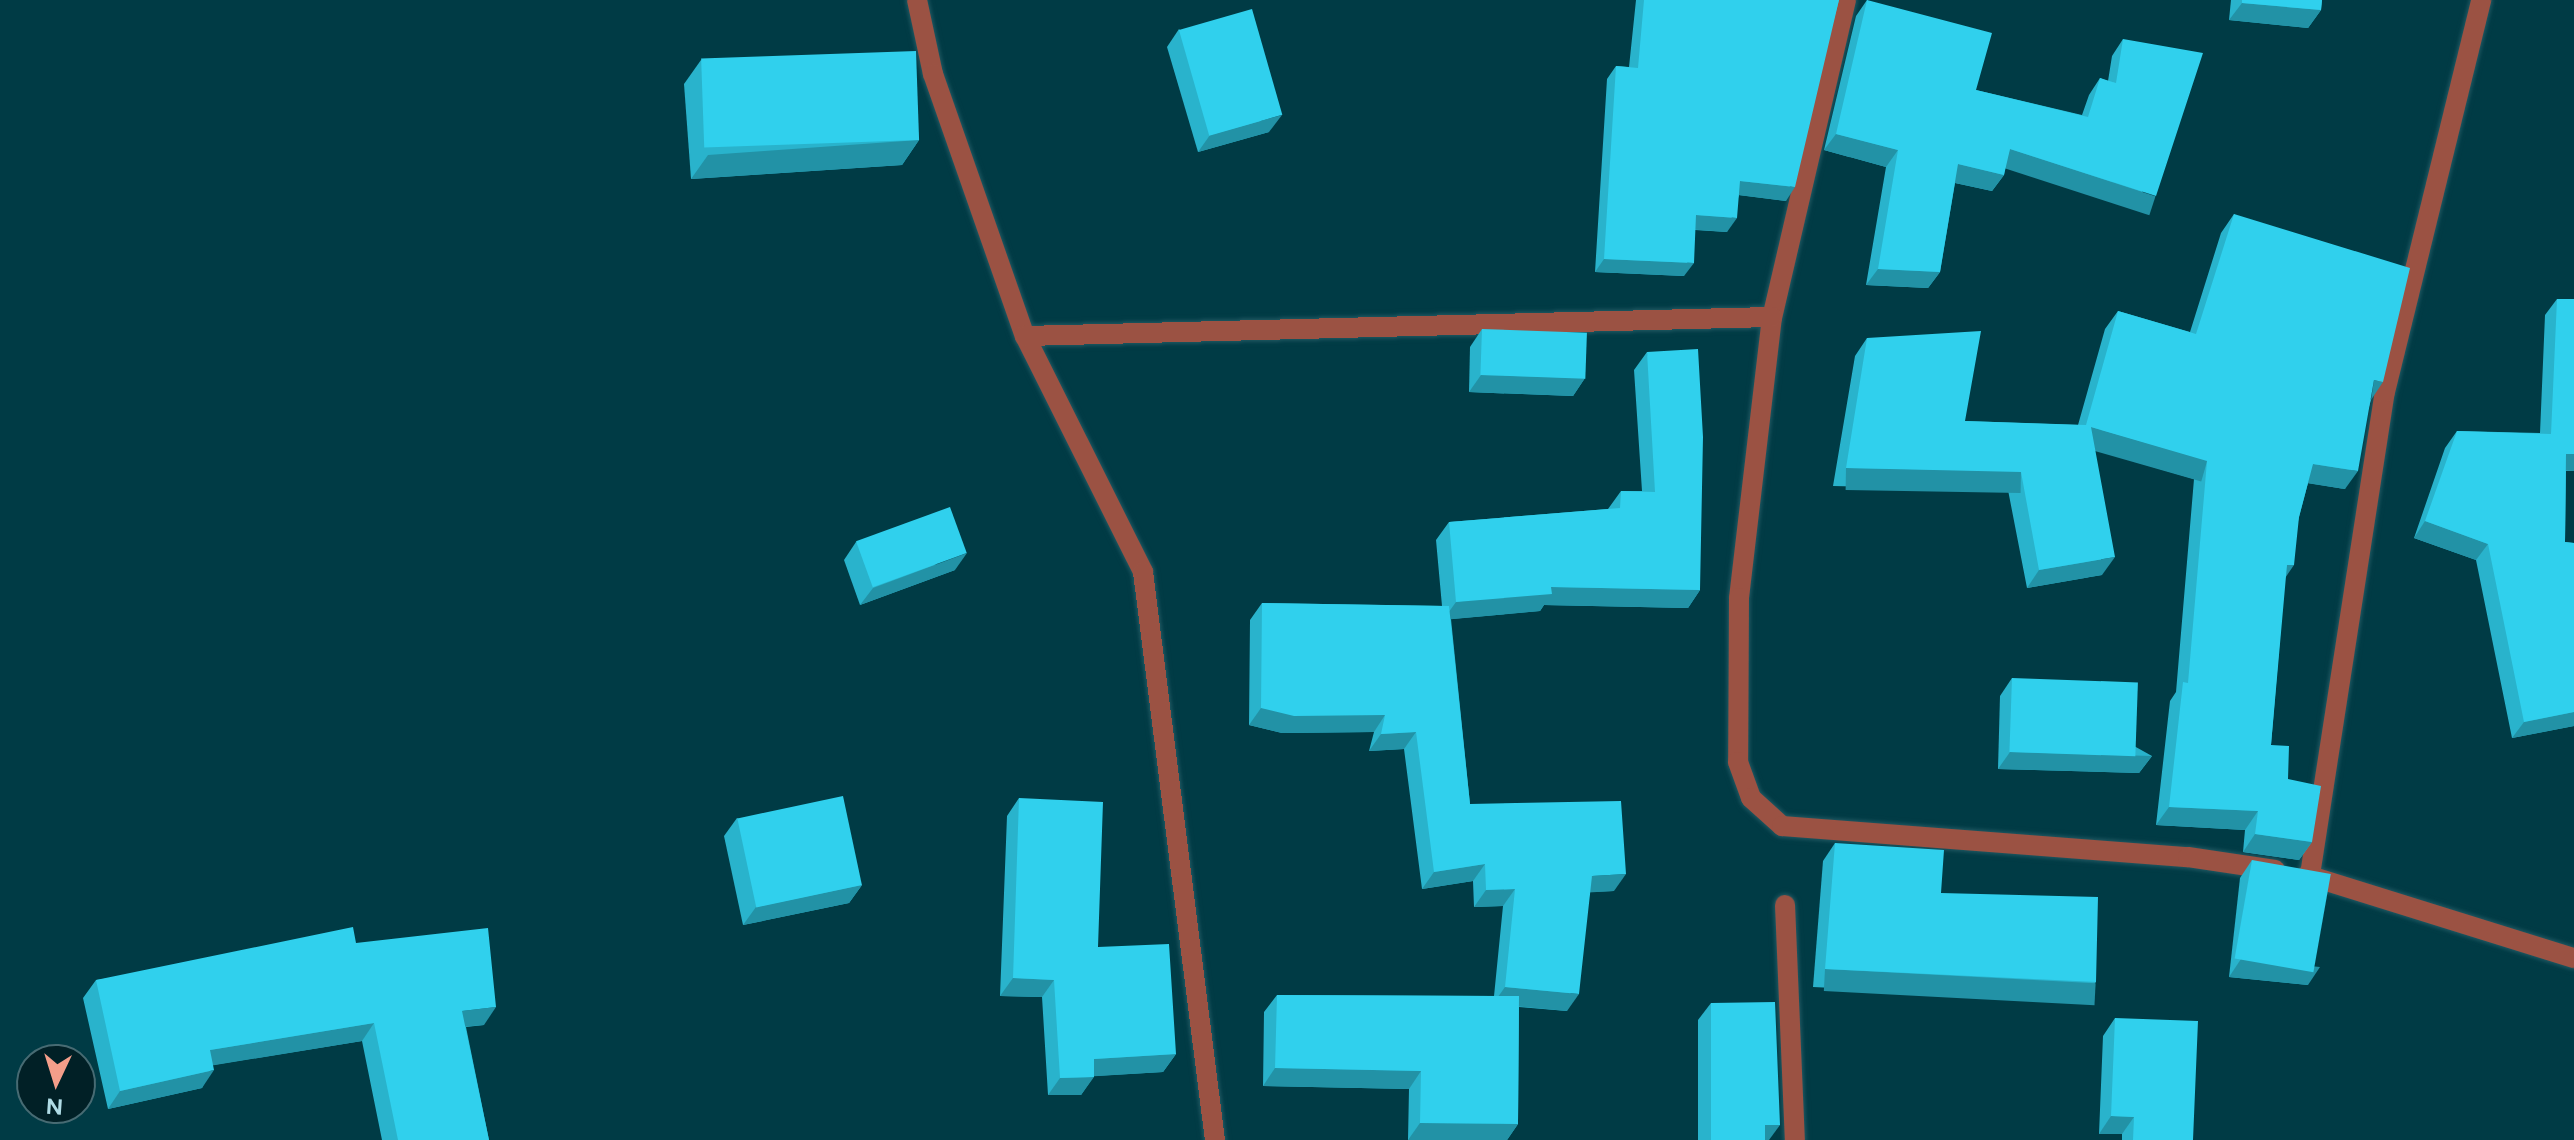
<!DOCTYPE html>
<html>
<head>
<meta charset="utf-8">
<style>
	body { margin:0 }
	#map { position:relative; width:2574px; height:1140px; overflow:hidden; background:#003b45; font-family:Figtree,sans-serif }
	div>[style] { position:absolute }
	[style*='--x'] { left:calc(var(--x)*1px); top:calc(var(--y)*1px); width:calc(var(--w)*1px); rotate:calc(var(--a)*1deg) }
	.roads { filter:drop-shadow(0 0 2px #205862) drop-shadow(0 0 2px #205862) }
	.street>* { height:20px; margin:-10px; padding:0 10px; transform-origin:10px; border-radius:10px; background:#9b5243 }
	.wall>* { inset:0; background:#29b3cc }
	.shaded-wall>* { inset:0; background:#2292a6; transform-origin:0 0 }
	.building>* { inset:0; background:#30d0ed; transform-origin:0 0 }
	span { translate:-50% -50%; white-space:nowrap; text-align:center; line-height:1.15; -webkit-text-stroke:8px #012026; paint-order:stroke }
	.north { position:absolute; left:16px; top:1044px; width:80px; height:80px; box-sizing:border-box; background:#012026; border:2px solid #476b73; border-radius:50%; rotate:184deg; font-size:22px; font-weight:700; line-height:32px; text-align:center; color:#b0dce6 }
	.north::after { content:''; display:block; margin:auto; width:28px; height:36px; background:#f49e8a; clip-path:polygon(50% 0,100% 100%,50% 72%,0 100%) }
</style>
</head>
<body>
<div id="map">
	<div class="roads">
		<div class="street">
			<i style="--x:917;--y:0;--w:76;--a:77.8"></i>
			<i style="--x:933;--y:74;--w:278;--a:70.7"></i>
			<i style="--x:1025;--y:336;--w:264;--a:63.4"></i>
			<i style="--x:1143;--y:572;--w:573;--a:82.78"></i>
			<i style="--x:1846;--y:0;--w:326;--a:103.1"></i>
			<i style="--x:1772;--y:317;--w:283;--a:96.7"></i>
			<i style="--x:1739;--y:598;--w:164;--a:90.3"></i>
			<i style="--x:1738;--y:762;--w:38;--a:70"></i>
			<i style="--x:1751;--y:798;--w:42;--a:42.1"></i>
			<i style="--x:1782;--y:826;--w:407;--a:4.4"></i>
			<i style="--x:2188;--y:857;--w:88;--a:8.5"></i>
			<i style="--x:1025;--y:336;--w:747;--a:-1.46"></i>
			<i style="--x:2307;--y:875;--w:280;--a:17.3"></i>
			<i style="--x:2310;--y:875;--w:489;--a:-81.2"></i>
			<i style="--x:2385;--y:392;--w:404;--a:-76.2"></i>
			<i style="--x:1785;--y:905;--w:235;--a:87.6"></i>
		</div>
	</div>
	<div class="wall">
		<i style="clip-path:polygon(1636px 0,1839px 0,1786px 201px,1739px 195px,1727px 232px,1695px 230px,1684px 276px,1595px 272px,1607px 79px,1616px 66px,1629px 67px)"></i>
		<i style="clip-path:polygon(1867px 0,1976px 90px,2082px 115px,2089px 95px,2100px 78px,2108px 81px,2112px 56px,2123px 39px,2145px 212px,2005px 167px,2004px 175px,1992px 191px,1955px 183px,1940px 272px,1928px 288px,1866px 285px,1886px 167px,1824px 150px,1856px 16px)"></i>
		<i style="clip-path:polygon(2231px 0,2322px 0,2321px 10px,2308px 28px,2229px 20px)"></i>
		<i style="clip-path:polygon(1179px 29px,1269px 132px,1198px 152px,1167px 47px)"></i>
		<i style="clip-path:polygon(701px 60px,919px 140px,902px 165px,691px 179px,684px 84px)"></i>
		<i style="clip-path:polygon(2234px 214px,2371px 400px,2345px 489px,2308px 483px,2299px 517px,2285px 577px,2271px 745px,2288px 779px,2312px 842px,2299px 860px,2243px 852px,2245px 830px,2156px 825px,2170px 701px,2176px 692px,2194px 479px,2095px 450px,2102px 575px,2027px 588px,2008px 490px,1833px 486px,1855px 356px,1867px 338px,1965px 421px,2078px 425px,2105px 329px,2118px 311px,2190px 332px,2221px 233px)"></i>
		<i style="clip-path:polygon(2557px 299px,2574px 299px,2574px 471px,2566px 471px,2565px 542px,2574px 543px,2574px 726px,2512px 738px,2476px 560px,2414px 538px,2445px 448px,2457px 431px,2540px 433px,2545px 315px)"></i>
		<i style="clip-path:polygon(1482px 329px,1585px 378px,1573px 396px,1469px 392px,1470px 347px)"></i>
		<i style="clip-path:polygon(1647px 352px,1700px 590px,1688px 608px,1544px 605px,1540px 611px,1451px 619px,1470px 804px,1614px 891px,1590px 892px,1567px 1011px,1519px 1007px,1518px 1124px,1507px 1140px,1408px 1140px,1409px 1089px,1263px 1086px,1264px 1012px,1277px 995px,1494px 996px,1503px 906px,1474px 907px,1473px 881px,1422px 889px,1404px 749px,1369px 751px,1374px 732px,1282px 733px,1249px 725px,1250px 620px,1262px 603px,1442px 606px,1436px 540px,1449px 522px,1608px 509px,1621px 491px,1642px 491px,1634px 370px)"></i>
		<i style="clip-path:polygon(856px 542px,955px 570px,860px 605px,844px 560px)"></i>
		<i style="clip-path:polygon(2012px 678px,2152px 756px,2139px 773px,1998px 769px,2000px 696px)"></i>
		<i style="clip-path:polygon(1019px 798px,1098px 947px,1176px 1054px,1163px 1072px,1094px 1076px,1081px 1095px,1048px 1095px,1042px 997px,1000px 996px,1007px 816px)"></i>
		<i style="clip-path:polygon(737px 818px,862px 885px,849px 903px,743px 925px,724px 836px)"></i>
		<i style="clip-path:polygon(1835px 843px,1941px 893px,2096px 982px,2083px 1000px,1813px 987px,1823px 861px)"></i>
		<i style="clip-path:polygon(2252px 860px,2308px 985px,2229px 977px,2240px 878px)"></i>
		<i style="clip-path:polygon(356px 943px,484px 1025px,466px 1027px,489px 1140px,382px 1140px,362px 1041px,213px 1065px,202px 1088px,108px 1109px,83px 998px,96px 980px)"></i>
		<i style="clip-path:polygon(1711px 1003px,1769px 1140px,1698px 1140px,1698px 1020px)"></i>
		<i style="clip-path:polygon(2115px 1018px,2193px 1140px,2122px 1140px,2122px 1134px,2099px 1134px,2103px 1036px)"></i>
	</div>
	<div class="shaded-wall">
		<i style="clip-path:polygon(2242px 3px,2321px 10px,2308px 28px,2229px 20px)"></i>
		<i style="clip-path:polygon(1282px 115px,1269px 132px,1198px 152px,1210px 135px)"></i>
		<i style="clip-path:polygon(1836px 134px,1898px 150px,1886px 167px,1824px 150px)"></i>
		<i style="clip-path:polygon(919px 140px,902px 165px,691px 179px,708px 155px)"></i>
		<i style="left:2010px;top:149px;width:153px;height:20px;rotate:18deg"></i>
		<i style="clip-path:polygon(1958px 164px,2004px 175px,1992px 191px,1946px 181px)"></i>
		<i style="clip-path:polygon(1740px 181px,1795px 187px,1786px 201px,1730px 194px)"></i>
		<i style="clip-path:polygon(1696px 215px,1737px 218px,1727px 232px,1686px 229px)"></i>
		<i style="clip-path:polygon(1604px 259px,1694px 263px,1684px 276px,1595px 272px)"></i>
		<i style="clip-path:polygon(1878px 269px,1940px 272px,1928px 288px,1866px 285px)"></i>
		<i style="clip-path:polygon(1481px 375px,1585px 378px,1573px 396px,1469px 392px)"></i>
		<i style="clip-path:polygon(2374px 380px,2383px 382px,2371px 400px)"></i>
		<i style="left:2091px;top:427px;width:121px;height:22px;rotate:16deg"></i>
		<i style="clip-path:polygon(2566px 454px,2574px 454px,2574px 471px,2555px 470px)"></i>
		<i style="clip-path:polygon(2313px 464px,2358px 471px,2345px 489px,2300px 482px)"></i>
		<i style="left:1846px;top:468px;width:175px;height:22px;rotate:1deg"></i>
		<i style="clip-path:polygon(2425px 521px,2488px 544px,2476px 560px,2414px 538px)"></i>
		<i style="clip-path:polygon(967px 553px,955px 570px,860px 605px,873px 588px)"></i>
		<i style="clip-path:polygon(2115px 557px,2102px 575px,2027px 588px,2039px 570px)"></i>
		<i style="clip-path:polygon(2287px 565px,2294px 565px,2281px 584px)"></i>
		<i style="clip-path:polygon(1551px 587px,1700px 590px,1688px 608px,1544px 605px,1540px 611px,1443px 620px,1456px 602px)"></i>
		<i style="clip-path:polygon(1261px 708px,1385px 715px,1374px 732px,1282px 733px,1249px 725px)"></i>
		<i style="clip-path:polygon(2574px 712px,2574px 726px,2512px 738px,2524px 722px)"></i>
		<i style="clip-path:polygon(1416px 732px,1404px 749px,1369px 751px,1381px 734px)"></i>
		<i style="clip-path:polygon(2010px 752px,2152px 756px,2139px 773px,1998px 769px)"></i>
		<i style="clip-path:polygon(2169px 807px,2258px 811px,2245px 830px,2156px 825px)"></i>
		<i style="clip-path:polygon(2255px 834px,2312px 842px,2299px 860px,2243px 852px)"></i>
		<i style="clip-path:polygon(1485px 864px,1473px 881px,1422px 889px,1434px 872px)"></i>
		<i style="clip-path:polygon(1626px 874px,1614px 891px,1580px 893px,1592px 876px)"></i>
		<i style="clip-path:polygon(862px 885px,849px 903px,743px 925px,756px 907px)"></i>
		<i style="clip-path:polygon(1515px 889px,1503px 906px,1474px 907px,1486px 890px)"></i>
		<i style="clip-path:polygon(2241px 959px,2320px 967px,2308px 985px,2229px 977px)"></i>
		<i style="left:1825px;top:969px;width:271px;height:22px;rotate:3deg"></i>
		<i style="clip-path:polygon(1013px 978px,1054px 980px,1042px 997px,1000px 996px)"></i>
		<i style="clip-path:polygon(1505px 987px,1579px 994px,1567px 1011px,1493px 1004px)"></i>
		<i style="clip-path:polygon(496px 1007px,484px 1025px,450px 1028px,462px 1011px)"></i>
		<i style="clip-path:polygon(374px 1023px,362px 1041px,197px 1068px,210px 1050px)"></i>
		<i style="clip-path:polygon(1176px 1054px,1163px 1072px,1082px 1077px,1094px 1059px)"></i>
		<i style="clip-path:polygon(1275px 1068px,1421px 1071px,1409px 1089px,1263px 1086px)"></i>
		<i style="clip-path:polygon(214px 1070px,202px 1088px,108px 1109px,120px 1091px)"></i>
		<i style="clip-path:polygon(1094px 1077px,1081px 1095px,1048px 1095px,1060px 1078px)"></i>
		<i style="clip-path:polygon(2111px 1116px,2134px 1117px,2122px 1134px,2099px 1134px)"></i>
		<i style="clip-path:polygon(1420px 1123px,1518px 1124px,1507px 1140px,1408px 1140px)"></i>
		<i style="clip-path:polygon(1765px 1125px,1780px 1125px,1769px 1140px,1755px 1140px)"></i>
	</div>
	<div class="building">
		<i style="clip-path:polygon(1644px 0,1839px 0,1795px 187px,1740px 181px,1737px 218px,1696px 215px,1694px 263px,1604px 259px,1616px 66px,1638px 68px)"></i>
		<i style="clip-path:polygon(1867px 0,1992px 33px,1976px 90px,2088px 117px,2100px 78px,2116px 83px,2123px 39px,2203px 53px,2156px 196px,2010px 149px,2004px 175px,1958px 164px,1940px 272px,1878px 269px,1898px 150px,1836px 134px)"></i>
		<i style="clip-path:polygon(2242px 0,2322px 0,2321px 10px,2242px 3px)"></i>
		<i style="left:1252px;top:9px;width:110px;height:76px;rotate:74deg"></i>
		<i style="left:916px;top:51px;width:89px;height:215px;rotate:88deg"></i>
		<i style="clip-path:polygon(2234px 214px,2410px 268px,2383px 382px,2374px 380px,2358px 471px,2313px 464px,2299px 517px,2294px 565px,2287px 565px,2271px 745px,2289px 746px,2288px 779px,2321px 786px,2312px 842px,2255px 834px,2258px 811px,2169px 807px,2183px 682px,2188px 683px,2207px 461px,2091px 427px,2115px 557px,2039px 570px,2021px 472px,1846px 468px,1867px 338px,1981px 331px,1965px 421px,2086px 425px,2118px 311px,2196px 334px)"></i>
		<i style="clip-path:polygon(2557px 299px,2574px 299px,2574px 454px,2566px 454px,2565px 542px,2574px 543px,2574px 712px,2524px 722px,2488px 544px,2425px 521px,2457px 431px,2551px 434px)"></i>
		<i style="left:1482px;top:329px;width:105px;height:46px;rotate:2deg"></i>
		<i style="clip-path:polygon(1698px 349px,1703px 437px,1700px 590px,1551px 587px,1552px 594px,1456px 602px,1449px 522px,1620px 508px,1621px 491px,1655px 492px,1647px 352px)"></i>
		<i style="left:950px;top:507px;width:49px;height:100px;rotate:70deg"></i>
		<i style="clip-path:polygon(1262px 603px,1449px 606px,1470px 804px,1621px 801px,1626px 874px,1592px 876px,1579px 994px,1505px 987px,1515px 889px,1486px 890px,1485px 864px,1434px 872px,1416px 732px,1381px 734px,1385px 715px,1294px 716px,1261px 708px)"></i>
		<i style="left:2012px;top:678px;width:126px;height:74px;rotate:2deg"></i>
		<i style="left:843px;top:796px;width:91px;height:108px;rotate:78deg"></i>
		<i style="clip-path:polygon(1019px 798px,1103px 802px,1098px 947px,1169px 944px,1176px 1054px,1094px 1059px,1094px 1077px,1060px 1078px,1054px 980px,1013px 978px)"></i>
		<i style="clip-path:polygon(1835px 843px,1944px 850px,1941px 893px,2098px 897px,2096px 982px,1825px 969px)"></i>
		<i style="left:2252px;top:860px;width:80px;height:100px;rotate:10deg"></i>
		<i style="clip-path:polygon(353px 927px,356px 943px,488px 928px,496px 1007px,462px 1011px,489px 1140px,398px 1140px,374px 1023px,210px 1050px,214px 1070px,120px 1091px,96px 980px)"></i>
		<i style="clip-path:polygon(1277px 995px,1519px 996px,1518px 1124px,1420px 1123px,1421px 1071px,1275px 1068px)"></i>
		<i style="clip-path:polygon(1775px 1002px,1780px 1125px,1765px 1125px,1765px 1140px,1711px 1140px,1711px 1003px)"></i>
		<i style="clip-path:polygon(2115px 1018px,2198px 1021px,2193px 1140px,2133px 1140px,2134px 1117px,2111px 1116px)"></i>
	</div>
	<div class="north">N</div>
</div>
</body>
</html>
